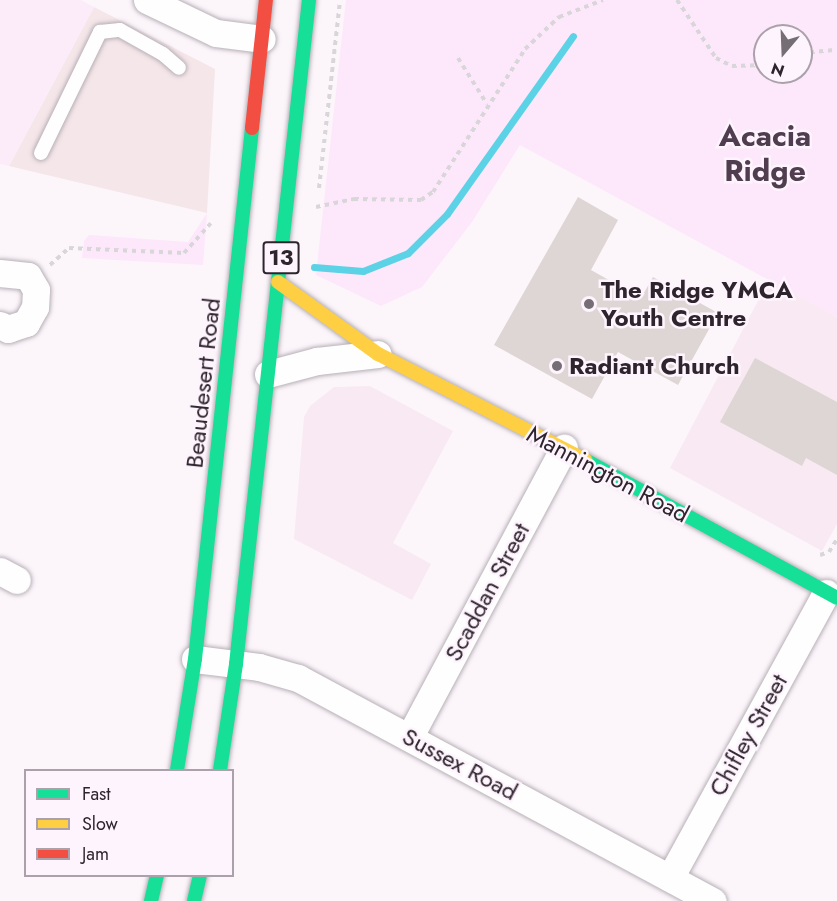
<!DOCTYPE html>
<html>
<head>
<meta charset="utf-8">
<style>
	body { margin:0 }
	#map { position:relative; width:837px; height:901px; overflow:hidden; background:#fcf6fb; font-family:Jost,sans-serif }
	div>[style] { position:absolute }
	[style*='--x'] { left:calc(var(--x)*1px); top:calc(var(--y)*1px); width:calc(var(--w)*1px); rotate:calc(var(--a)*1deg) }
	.commercial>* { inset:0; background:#f5e6e9 }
	.built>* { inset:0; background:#fcecfa }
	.education>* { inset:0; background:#f9e9f2 }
	.green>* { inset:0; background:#fde7fb }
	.stream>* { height:7px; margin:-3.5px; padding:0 3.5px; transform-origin:3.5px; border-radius:3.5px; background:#5bd2e5 }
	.building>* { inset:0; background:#ddd6d4 }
	.path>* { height:4px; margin-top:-2px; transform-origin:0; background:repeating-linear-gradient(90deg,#d8d6d8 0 4.5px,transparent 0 9px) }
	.roads { filter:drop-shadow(0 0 2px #b7b0b6) drop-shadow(0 0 2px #b7b0b6) }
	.lane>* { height:14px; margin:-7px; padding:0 7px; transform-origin:7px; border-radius:7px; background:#fffefe }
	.street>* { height:27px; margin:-13.5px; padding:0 13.5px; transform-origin:13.5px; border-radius:13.5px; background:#fffefe }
	.fast>* { height:14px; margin:-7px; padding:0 7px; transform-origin:7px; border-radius:7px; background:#16e098 }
	.slow>* { height:14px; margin:-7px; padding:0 7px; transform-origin:7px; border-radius:7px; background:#ffcf43 }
	.jam>* { height:14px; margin:-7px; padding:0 7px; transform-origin:7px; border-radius:7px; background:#f24e42 }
	.dots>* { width:16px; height:16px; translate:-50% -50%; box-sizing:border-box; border:3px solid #fef4fd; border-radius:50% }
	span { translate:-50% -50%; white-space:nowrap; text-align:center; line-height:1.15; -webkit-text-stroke:5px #fef4fd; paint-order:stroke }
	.shield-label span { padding:2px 4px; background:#fef4fd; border:2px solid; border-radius:4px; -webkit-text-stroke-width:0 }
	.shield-label { font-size:22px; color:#2d242d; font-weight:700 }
	.poi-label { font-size:24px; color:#2d242d; font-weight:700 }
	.left { translate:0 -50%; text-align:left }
	.street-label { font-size:24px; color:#2d242d }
	.district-label { font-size:30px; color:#503d4f; font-weight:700 }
	.legend { position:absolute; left:24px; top:769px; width:210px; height:108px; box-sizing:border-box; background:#fef4fd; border:2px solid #aaa1aa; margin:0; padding:8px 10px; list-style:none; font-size:18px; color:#2d242d }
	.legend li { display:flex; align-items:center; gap:12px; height:30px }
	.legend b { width:30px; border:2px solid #aaa1aa }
	.north { position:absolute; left:753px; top:24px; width:60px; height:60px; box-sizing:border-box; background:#fef4fd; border:2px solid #aaa1aa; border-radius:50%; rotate:199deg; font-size:16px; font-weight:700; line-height:24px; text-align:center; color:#2d242d }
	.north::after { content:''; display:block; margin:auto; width:21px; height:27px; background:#756e75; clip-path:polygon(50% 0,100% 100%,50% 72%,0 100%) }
</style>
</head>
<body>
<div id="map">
	<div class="commercial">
		<i style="clip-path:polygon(94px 7px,215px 69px,207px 213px,9px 166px)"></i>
	</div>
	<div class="built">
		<i style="clip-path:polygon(0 0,81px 0,94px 7px,9px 166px,0 164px)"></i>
	</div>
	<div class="education">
		<i style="clip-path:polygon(769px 280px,837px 317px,837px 524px,822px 551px,670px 468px)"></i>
		<i style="clip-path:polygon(370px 386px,453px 431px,393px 543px,431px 564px,412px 600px,294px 539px,304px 417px,310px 406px,334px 387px)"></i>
	</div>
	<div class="green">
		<i style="clip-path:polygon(evenodd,346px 0,837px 0,837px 317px,520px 145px,472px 222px,422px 287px,381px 306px,316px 275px,346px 0,765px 36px,801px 36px,801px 72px,765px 72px,765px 36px)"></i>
		<i style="clip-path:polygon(207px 213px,203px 265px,82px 258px,84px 241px,89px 235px,188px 242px)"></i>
	</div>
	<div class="stream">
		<i style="--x:314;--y:267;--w:49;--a:4.7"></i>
		<i style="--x:363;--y:271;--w:48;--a:-21.8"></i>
		<i style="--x:408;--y:253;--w:55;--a:-45"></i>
		<i style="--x:447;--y:214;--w:218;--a:-54.7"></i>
	</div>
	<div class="building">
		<i style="clip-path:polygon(578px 197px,618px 220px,591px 270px,641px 298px,653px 277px,718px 313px,678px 385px,618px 352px,592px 399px,494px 345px)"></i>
		<i style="clip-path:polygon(755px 358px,837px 402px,837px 475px,806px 458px,802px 466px,720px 422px)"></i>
	</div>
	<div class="path">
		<i style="--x:677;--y:0;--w:70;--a:56.1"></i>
		<i style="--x:716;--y:58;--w:18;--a:27"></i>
		<i style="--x:732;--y:66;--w:33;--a:-2"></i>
		<i style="--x:801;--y:53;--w:36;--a:-5"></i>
		<i style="--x:458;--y:58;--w:54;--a:57.8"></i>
		<i style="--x:319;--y:188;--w:189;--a:-83.6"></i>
		<i style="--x:316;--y:207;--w:39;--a:-12"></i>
		<i style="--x:354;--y:199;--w:67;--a:0.9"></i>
		<i style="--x:421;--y:200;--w:14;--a:-34"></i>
		<i style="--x:433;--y:192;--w:170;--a:-57.2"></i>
		<i style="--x:525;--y:49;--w:47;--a:-43.3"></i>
		<i style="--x:559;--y:17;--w:47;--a:-21.1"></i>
		<i style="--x:50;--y:265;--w:25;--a:-42"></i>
		<i style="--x:69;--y:248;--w:115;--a:2.5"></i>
		<i style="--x:184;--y:253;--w:40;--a:-48"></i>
		<i style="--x:820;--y:555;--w:9;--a:-18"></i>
		<i style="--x:829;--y:552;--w:15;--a:-58"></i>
	</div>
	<div class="roads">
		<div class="lane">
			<i style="--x:41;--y:153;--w:135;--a:-64"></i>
			<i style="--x:100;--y:32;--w:20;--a:-6"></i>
			<i style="--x:120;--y:30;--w:49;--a:29.2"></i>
			<i style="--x:163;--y:54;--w:21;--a:41"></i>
		</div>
		<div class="street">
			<i style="--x:147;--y:0;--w:76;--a:25.6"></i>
			<i style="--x:216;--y:33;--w:46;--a:7.4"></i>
			<i style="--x:0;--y:273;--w:28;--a:6"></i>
			<i style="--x:28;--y:276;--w:16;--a:60"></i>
			<i style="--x:36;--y:290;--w:17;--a:93"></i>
			<i style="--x:35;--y:307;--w:18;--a:119"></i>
			<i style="--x:26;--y:323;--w:19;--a:162"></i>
			<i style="--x:8;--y:329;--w:9;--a:-153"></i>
			<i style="--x:268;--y:374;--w:51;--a:-14.9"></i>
			<i style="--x:317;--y:361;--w:61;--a:-6.5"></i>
			<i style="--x:0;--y:571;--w:19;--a:28"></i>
			<i style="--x:195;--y:659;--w:64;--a:7.1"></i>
			<i style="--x:259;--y:667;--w:41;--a:15.8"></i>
			<i style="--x:298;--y:678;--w:471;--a:28.3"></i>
			<i style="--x:410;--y:736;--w:327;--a:-61.9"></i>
			<i style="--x:670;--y:878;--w:325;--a:-61.3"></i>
		</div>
		<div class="fast">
			<i style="--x:585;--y:460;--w:287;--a:28.7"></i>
			<i style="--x:177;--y:770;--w:112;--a:-80.8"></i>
			<i style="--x:195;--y:659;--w:534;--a:-83.87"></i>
			<i style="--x:220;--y:770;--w:107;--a:-81.4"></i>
			<i style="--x:236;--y:664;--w:668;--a:-83.73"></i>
			<i style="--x:151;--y:901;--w:26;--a:-77"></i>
			<i style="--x:194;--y:901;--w:26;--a:-77"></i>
		</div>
		<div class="slow">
			<i style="--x:278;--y:282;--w:123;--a:35.8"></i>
			<i style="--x:378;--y:354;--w:233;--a:27.1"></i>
		</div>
		<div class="jam">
			<i style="--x:252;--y:128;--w:129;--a:-83.8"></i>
		</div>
	</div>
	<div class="dots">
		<i style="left:589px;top:304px;background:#756e75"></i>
		<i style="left:557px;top:366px;background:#756e75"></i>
	</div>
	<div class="shield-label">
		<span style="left:281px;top:258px">13</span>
	</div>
	<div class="poi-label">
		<span class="left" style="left:601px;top:304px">The Ridge YMCA<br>Youth Centre</span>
		<span class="left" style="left:569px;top:366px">Radiant Church</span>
	</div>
	<div class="street-label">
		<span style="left:203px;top:383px;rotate:-84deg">Beaudesert Road</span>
		<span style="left:608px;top:474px;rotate:28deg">Mannington Road</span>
		<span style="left:487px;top:592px;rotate:-62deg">Scaddan Street</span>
		<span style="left:748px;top:735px;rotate:-61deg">Chifley Street</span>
		<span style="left:460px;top:764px;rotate:28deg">Sussex Road</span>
	</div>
	<div class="district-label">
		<span style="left:765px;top:153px">Acacia<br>Ridge</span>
	</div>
	<ul class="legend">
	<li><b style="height:8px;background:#16e098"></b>Fast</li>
	<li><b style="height:8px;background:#ffcf43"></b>Slow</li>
	<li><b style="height:8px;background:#f24e42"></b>Jam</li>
	</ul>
	<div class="north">N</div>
</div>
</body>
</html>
